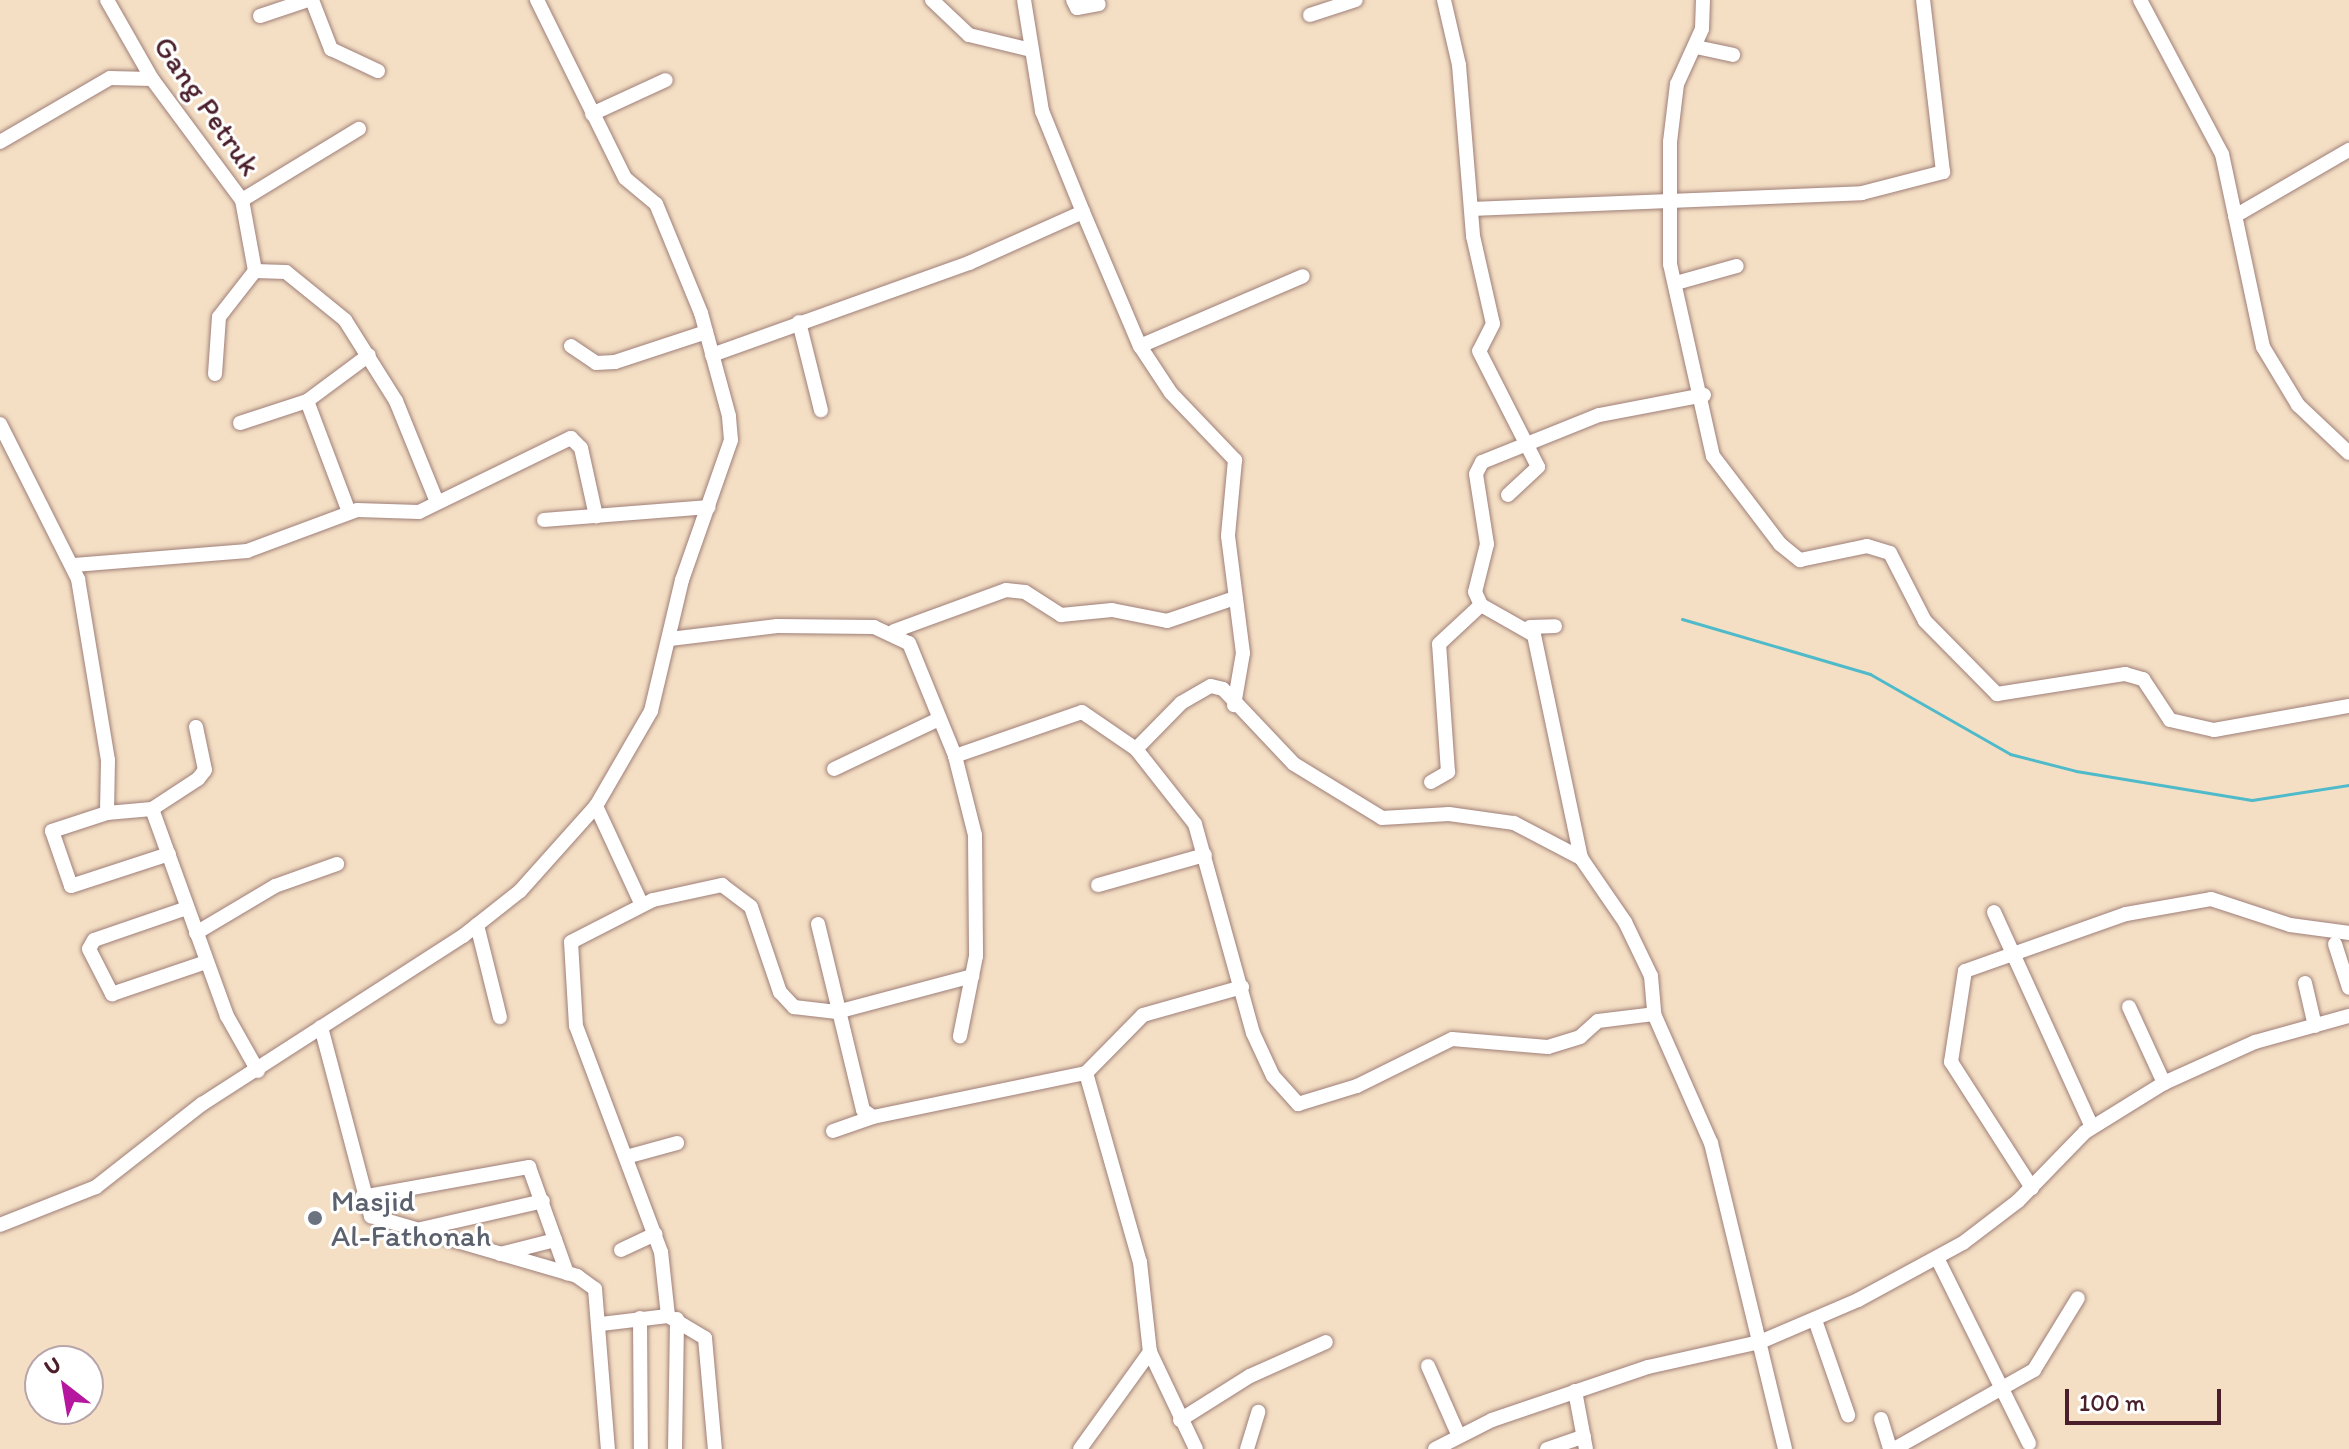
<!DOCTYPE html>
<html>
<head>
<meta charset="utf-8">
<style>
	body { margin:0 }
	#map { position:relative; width:2349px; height:1449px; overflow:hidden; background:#f4dfc4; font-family:Itim,sans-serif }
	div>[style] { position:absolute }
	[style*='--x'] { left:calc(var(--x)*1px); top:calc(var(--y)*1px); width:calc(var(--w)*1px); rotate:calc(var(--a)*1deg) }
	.stream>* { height:3px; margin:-1.5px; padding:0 1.5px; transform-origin:1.5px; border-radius:1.5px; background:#4ebaca }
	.roads { filter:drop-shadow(0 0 2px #9f7f78) drop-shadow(0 0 2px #9f7f78) }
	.minor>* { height:14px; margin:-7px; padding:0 7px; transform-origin:7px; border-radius:7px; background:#fff }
	.dots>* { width:22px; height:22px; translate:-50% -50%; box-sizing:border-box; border:4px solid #fff; border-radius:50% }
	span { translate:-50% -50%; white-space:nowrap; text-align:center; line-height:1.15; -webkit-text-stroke:6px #fff; paint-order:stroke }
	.street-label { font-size:30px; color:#4a1f2b }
	.worship-label { font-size:30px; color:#5b616d }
	.left { translate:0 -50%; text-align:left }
	.north { position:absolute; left:24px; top:1345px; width:80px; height:80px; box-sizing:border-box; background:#fff; border:2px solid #b7a5aa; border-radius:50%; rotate:329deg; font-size:22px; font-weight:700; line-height:32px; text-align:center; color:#4a1f2b }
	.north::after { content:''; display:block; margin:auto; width:28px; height:36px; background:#b5179e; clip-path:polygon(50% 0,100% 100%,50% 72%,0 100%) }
	.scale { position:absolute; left:2065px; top:1389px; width:156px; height:36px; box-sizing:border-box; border:4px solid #4a1f2b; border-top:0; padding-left:10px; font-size:24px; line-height:28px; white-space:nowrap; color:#4a1f2b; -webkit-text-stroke:6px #fff; paint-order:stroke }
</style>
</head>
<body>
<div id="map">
	<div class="stream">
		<i style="--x:1682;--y:619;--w:196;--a:16.3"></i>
		<i style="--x:1870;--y:674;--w:161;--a:29.7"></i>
		<i style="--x:2010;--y:754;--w:68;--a:14.4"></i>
		<i style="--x:2076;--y:771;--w:178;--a:9.4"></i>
		<i style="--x:2252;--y:800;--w:98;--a:-8.8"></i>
	</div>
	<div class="roads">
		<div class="minor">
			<i style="--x:107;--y:0;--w:91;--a:60.3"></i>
			<i style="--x:152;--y:79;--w:151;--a:53.4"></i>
			<i style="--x:242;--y:200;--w:72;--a:79.6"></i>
			<i style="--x:255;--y:271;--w:31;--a:2"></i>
			<i style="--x:286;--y:272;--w:76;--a:39.1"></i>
			<i style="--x:345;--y:320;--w:96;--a:57.8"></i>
			<i style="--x:396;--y:401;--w:109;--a:67.9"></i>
			<i style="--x:312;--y:0;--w:53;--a:68.8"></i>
			<i style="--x:331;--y:49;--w:52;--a:25.1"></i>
			<i style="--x:932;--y:0;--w:51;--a:43.4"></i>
			<i style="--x:969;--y:35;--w:64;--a:13.6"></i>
			<i style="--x:1073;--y:0;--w:9;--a:63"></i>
			<i style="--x:1077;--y:8;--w:22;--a:-10"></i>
			<i style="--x:1444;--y:0;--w:67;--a:77"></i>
			<i style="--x:1459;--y:65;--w:172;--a:85.3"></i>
			<i style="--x:1473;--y:236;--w:90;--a:77.2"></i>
			<i style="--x:1493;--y:324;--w:30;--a:117"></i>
			<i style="--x:1479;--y:351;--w:130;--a:63"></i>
			<i style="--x:1538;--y:467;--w:41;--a:137"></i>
			<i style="--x:1703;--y:0;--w:29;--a:92"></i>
			<i style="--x:1702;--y:29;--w:60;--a:114.4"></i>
			<i style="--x:1677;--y:84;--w:58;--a:96.9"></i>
			<i style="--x:1670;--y:142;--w:122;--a:90"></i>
			<i style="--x:1670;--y:264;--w:197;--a:77.4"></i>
			<i style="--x:1713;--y:456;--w:111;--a:52.7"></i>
			<i style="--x:1780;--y:544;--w:26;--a:39"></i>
			<i style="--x:1800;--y:560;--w:68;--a:-11.8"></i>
			<i style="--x:1867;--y:546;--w:24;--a:17"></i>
			<i style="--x:1890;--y:553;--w:76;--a:62.8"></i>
			<i style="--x:1925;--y:621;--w:103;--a:45.4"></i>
			<i style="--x:1997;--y:694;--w:130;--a:-8.9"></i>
			<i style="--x:2125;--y:674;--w:19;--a:16"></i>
			<i style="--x:2143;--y:679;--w:49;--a:56.6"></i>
			<i style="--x:2170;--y:720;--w:45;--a:12.8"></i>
			<i style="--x:2214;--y:730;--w:137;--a:-10.1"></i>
			<i style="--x:2140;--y:0;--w:174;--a:62"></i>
			<i style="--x:2222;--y:154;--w:197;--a:78"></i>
			<i style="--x:2263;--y:347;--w:68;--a:58.9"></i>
			<i style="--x:2298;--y:405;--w:70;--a:43.3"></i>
			<i style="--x:1310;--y:15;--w:48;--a:-18.1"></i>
			<i style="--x:260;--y:16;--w:51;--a:-18.4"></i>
			<i style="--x:1696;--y:47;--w:38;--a:12"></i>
			<i style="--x:592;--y:114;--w:81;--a:-24.7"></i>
			<i style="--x:0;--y:142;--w:127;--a:-30.2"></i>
			<i style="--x:110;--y:78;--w:42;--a:1.4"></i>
			<i style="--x:242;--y:200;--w:137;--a:-31.3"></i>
			<i style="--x:1471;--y:209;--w:391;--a:-2.3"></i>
			<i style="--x:1862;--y:193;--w:84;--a:-14.5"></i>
			<i style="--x:1943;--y:172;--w:173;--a:-96.6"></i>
			<i style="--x:1083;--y:212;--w:146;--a:67"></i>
			<i style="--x:1140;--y:346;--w:177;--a:-23.2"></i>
			<i style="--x:2235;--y:216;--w:132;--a:-30.1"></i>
			<i style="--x:1676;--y:283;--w:63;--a:-15.6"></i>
			<i style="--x:799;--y:322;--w:91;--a:76"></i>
			<i style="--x:571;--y:346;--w:30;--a:34"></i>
			<i style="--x:596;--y:363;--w:19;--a:-3"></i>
			<i style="--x:615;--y:362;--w:96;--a:-18.2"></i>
			<i style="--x:1140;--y:346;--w:56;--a:56.6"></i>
			<i style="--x:1171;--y:393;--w:93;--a:46.3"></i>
			<i style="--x:1235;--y:460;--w:76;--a:95.3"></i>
			<i style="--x:1228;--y:536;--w:118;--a:82.7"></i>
			<i style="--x:1243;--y:653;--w:53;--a:99.8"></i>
			<i style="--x:712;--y:355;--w:273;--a:-19.7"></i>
			<i style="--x:969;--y:263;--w:125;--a:-24.1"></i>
			<i style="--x:1083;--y:212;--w:109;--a:-112.1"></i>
			<i style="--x:1042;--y:111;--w:112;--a:-99.2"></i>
			<i style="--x:215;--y:374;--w:57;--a:-86"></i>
			<i style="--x:219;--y:317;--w:58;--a:-52"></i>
			<i style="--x:1704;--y:395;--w:107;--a:169.2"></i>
			<i style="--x:1599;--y:415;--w:126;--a:158.1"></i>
			<i style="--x:1482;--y:462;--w:13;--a:117"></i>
			<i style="--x:1476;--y:474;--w:71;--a:81.1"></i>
			<i style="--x:1487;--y:544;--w:49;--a:104"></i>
			<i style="--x:1475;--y:592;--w:14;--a:65"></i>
			<i style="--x:1481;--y:605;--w:61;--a:29.5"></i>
			<i style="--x:1534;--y:635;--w:228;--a:78.1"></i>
			<i style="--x:1581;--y:858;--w:78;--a:55.5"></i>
			<i style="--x:1625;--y:922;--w:60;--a:64.3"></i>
			<i style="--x:1651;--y:976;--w:38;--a:85"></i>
			<i style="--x:1654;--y:1014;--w:141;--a:66.2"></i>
			<i style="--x:1711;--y:1143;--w:315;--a:76.4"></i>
			<i style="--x:307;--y:401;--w:119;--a:69.3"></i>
			<i style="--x:240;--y:423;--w:71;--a:-18.2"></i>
			<i style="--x:307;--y:401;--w:77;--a:-36.6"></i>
			<i style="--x:0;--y:424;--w:174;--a:63.3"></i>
			<i style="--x:78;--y:579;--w:183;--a:80.6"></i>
			<i style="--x:108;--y:760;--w:53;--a:91.1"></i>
			<i style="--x:107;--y:813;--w:45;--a:-5.1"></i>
			<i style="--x:152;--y:809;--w:55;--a:-33.1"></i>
			<i style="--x:198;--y:779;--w:11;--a:-52"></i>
			<i style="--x:205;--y:770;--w:44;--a:-101.8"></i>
			<i style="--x:544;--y:520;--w:165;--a:-4.5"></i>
			<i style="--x:74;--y:565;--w:174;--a:-4.6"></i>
			<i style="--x:247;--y:551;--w:117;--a:-20.4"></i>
			<i style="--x:357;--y:510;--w:62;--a:1.8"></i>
			<i style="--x:419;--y:512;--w:169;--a:-26"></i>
			<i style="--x:571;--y:438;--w:14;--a:45"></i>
			<i style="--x:581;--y:448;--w:70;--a:77.6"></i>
			<i style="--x:1530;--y:627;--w:25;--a:-2"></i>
			<i style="--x:894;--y:631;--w:119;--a:-20.1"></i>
			<i style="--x:1006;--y:590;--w:19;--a:6"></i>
			<i style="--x:1025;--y:592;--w:43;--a:32.6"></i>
			<i style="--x:1061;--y:615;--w:51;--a:-5.6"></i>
			<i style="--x:1112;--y:610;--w:56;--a:11.3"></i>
			<i style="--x:1167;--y:621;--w:72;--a:-18.7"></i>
			<i style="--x:670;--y:639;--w:108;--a:-6.9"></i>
			<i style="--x:777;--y:626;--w:97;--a:0.6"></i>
			<i style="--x:874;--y:627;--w:38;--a:25"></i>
			<i style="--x:909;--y:643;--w:122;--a:67.8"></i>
			<i style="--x:955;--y:756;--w:81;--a:75.8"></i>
			<i style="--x:975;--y:835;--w:121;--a:89.5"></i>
			<i style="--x:976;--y:956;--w:82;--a:101.3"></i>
			<i style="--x:1136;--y:749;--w:95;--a:51.8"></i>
			<i style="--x:1195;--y:824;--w:217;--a:74.5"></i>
			<i style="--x:1253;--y:1033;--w:47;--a:65.1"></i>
			<i style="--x:1273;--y:1076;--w:38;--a:48"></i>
			<i style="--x:1298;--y:1104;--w:62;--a:-17"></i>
			<i style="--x:1357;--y:1086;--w:106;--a:-26.3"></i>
			<i style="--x:1452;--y:1039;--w:96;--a:4.8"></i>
			<i style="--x:1548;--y:1047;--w:34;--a:-17"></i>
			<i style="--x:1580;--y:1037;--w:24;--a:-42"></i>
			<i style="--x:1598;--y:1021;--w:56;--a:-7.1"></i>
			<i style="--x:955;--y:756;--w:134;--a:-19.1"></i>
			<i style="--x:1082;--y:712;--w:65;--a:34.4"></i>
			<i style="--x:1136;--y:749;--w:64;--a:-45.6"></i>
			<i style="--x:1181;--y:703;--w:34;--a:-30"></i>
			<i style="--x:1211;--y:686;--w:12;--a:14"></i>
			<i style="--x:1223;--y:689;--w:103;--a:46.6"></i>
			<i style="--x:1294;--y:764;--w:103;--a:31.5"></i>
			<i style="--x:1382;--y:818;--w:67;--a:-3.4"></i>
			<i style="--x:1449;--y:814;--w:66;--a:7.9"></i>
			<i style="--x:1514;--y:823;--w:76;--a:27.6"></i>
			<i style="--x:834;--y:769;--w:116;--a:-25.5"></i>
			<i style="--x:1431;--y:782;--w:20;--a:-30"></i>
			<i style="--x:1448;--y:772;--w:128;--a:-94"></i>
			<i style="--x:1439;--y:644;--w:57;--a:-42.9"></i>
			<i style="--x:596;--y:806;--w:109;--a:65.1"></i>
			<i style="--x:152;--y:809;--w:220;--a:70.1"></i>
			<i style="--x:227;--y:1016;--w:63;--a:60.6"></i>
			<i style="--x:107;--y:813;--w:58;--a:161.9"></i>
			<i style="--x:52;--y:831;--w:58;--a:70.9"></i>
			<i style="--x:71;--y:886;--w:103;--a:-18.1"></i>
			<i style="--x:1098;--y:885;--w:111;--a:-15.7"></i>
			<i style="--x:187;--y:908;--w:98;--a:161"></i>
			<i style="--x:94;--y:940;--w:10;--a:119"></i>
			<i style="--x:89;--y:949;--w:51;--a:62.9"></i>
			<i style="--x:112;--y:994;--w:99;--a:-18.8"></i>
			<i style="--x:1994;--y:912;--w:236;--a:65.5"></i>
			<i style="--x:818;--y:924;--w:191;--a:76.4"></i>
			<i style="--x:863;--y:1110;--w:12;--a:35"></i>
			<i style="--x:873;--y:1117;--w:217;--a:-11.7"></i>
			<i style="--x:1086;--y:1073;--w:81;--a:-45.5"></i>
			<i style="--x:1143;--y:1015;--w:103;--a:-15.8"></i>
			<i style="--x:477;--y:925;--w:95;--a:76"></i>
			<i style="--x:196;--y:933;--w:92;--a:-30.7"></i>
			<i style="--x:275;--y:886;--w:66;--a:-19.5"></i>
			<i style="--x:2335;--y:944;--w:46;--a:72.3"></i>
			<i style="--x:2305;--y:983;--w:44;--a:76.9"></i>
			<i style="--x:2129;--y:1007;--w:84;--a:65.3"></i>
			<i style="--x:321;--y:1027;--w:196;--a:75.2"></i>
			<i style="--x:371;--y:1216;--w:215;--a:16.2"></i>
			<i style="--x:577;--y:1276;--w:22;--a:36"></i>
			<i style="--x:595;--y:1289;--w:161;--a:85.4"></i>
			<i style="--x:1086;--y:1073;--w:197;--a:74.1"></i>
			<i style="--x:1140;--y:1262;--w:91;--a:83.7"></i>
			<i style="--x:1150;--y:1352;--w:107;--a:64.6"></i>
			<i style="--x:833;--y:1131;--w:42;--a:-19.3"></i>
			<i style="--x:626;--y:1157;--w:53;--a:-15.4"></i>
			<i style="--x:2032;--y:1188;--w:150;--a:-122.7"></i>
			<i style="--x:1951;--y:1062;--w:92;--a:-81.3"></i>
			<i style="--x:1965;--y:971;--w:171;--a:-19.5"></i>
			<i style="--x:2126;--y:914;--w:86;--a:-10"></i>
			<i style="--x:2211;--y:899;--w:83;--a:18.2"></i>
			<i style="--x:2290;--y:925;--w:60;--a:7.7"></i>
			<i style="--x:362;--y:1197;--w:170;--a:-10.2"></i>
			<i style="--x:529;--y:1167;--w:113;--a:70.3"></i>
			<i style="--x:0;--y:1225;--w:103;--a:-21.6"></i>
			<i style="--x:96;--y:1187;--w:135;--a:-38.1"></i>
			<i style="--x:202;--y:1104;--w:310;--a:-32.8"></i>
			<i style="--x:463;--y:936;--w:73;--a:-38.3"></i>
			<i style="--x:520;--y:891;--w:114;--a:-48.2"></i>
			<i style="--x:596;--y:806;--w:110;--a:-59.9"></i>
			<i style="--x:651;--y:711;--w:135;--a:-76.7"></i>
			<i style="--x:682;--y:580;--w:148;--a:-70.7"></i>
			<i style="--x:731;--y:440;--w:24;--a:-95"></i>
			<i style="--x:729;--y:416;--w:107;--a:-105.2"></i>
			<i style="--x:701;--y:313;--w:118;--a:-112.4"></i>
			<i style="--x:656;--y:204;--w:40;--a:-140"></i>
			<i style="--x:625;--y:178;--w:199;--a:-116.3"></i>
			<i style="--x:421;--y:1229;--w:125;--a:-12.9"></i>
			<i style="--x:621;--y:1250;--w:38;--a:-25"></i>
			<i style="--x:500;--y:1254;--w:57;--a:-14.3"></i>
			<i style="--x:1937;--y:1258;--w:207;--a:63.6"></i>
			<i style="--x:668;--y:1316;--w:64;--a:-96.2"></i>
			<i style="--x:661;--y:1252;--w:241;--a:-110.6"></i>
			<i style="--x:576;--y:1026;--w:84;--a:-93.4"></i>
			<i style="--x:571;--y:942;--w:92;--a:-27.1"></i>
			<i style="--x:653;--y:900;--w:71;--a:-12.3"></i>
			<i style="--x:722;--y:885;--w:36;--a:37"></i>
			<i style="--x:751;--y:907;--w:90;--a:71.2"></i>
			<i style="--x:780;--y:992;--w:21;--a:47"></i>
			<i style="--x:794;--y:1007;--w:43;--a:6.6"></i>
			<i style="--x:837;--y:1012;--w:140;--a:-14.9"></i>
			<i style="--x:640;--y:1318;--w:131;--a:89.6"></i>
			<i style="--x:1815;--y:1320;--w:101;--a:70.8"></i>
			<i style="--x:601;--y:1324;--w:67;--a:-6.8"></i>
			<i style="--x:668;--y:1316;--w:43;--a:30.7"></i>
			<i style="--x:705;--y:1338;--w:111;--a:84.9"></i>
			<i style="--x:1428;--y:1366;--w:74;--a:66.2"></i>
			<i style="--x:1575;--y:1391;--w:59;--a:79.3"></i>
			<i style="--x:1881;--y:1419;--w:31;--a:73"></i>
			<i style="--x:1180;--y:1420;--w:83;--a:-32.2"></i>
			<i style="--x:1250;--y:1376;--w:83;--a:-24.1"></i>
			<i style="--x:675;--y:1449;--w:130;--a:-89.1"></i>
			<i style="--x:1080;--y:1449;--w:120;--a:-54.2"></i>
			<i style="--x:1247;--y:1449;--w:39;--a:-73"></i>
			<i style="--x:1435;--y:1449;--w:64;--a:-27"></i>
			<i style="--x:1492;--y:1420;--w:165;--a:-18.8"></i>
			<i style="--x:1648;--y:1367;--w:115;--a:-12.6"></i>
			<i style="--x:1760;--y:1342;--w:107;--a:-23.2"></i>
			<i style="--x:1858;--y:1300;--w:119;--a:-28.5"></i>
			<i style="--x:1963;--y:1243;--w:69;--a:-37.4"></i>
			<i style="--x:2018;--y:1201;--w:96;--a:-45.8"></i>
			<i style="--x:2085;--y:1132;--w:93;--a:-31.8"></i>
			<i style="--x:2164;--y:1083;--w:100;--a:-24.3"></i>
			<i style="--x:2255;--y:1042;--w:98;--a:-15.5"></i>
			<i style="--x:1547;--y:1449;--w:39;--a:-19"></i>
			<i style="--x:1894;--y:1449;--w:161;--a:-29.4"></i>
			<i style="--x:2034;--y:1370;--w:84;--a:-58.6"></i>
		</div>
	</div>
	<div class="dots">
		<i style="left:315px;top:1218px;background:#6b7280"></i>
	</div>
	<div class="street-label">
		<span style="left:207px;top:106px;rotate:55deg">Gang Petruk</span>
	</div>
	<div class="worship-label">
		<span class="left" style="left:331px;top:1218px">Masjid<br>Al-Fathonah</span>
	</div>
	<div class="north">U</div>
	<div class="scale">100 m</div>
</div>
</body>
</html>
